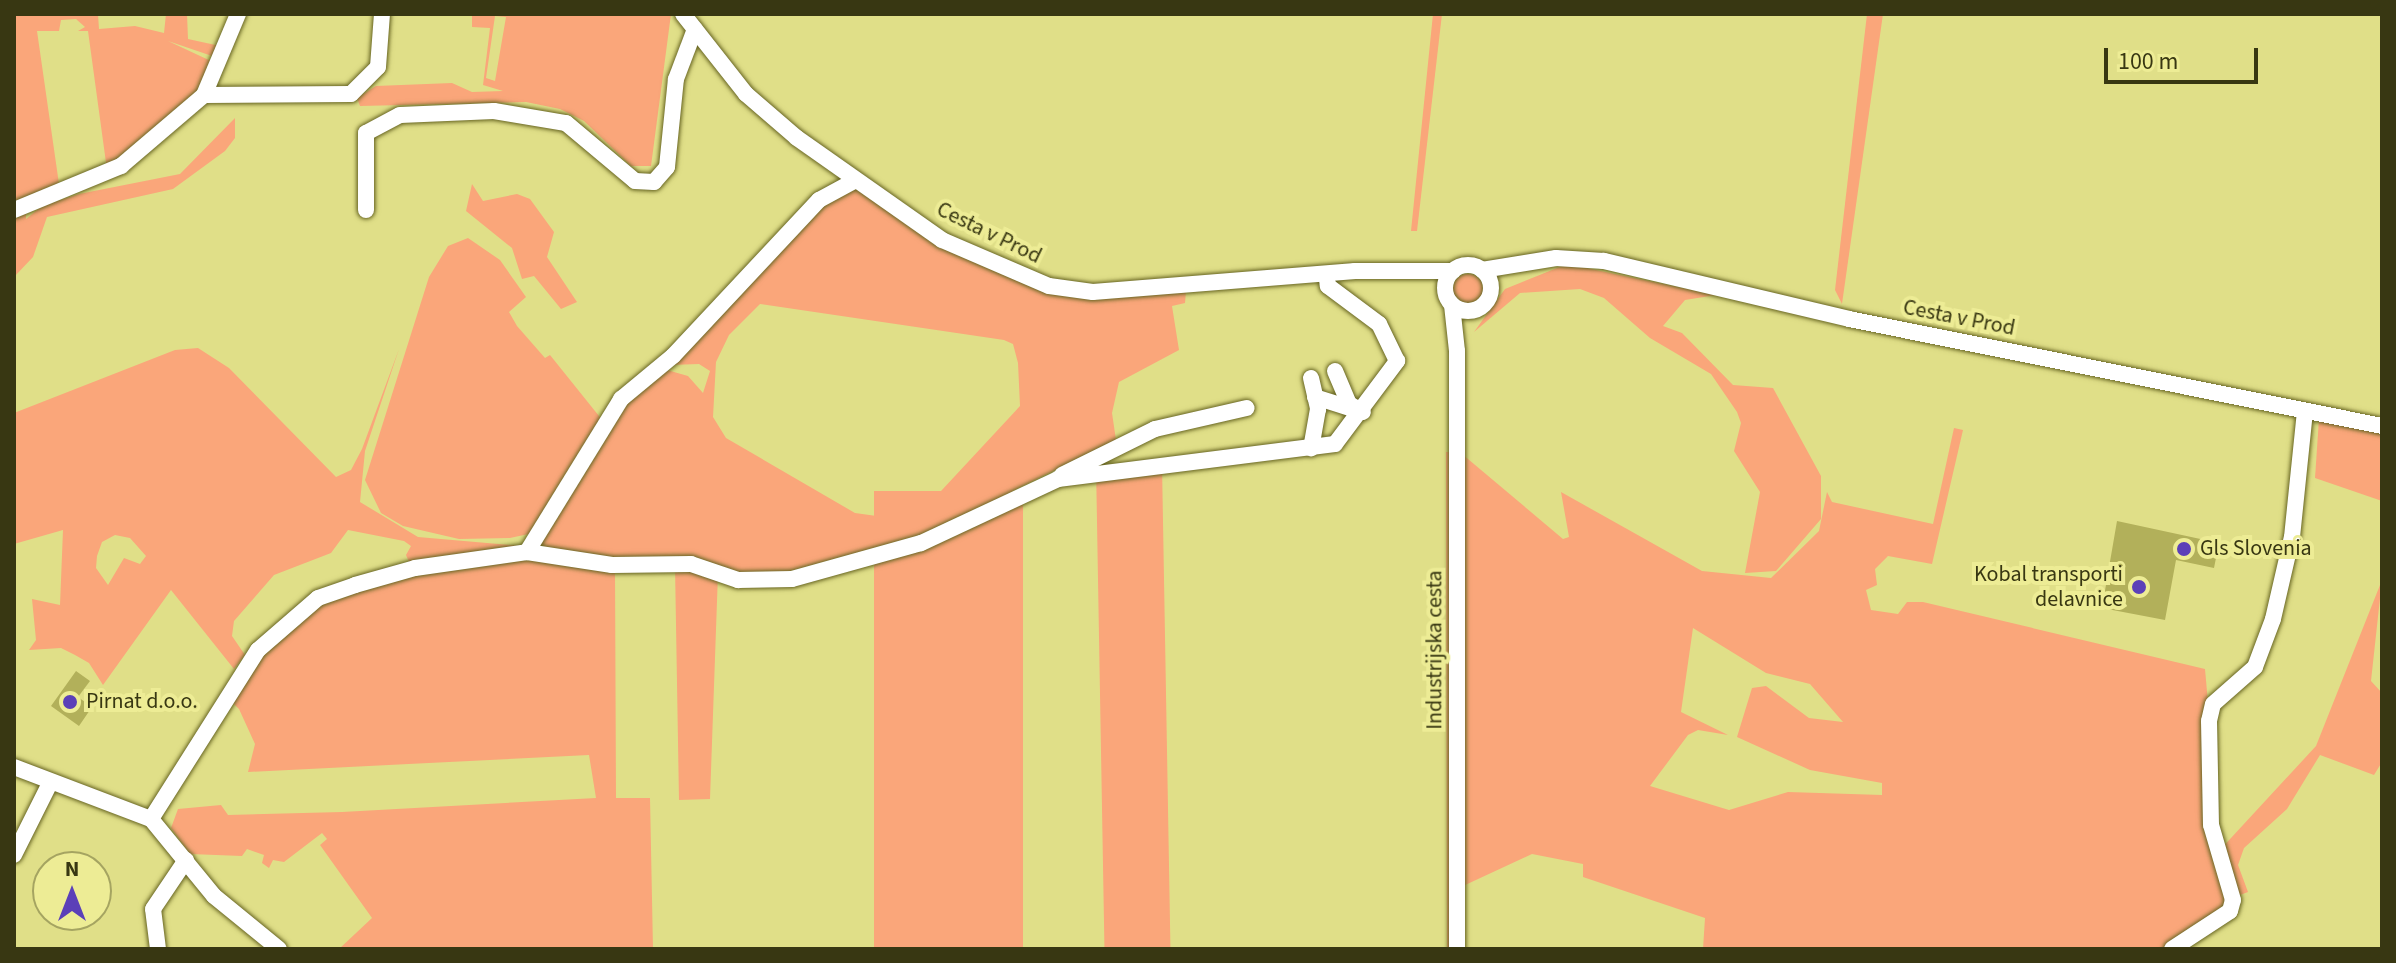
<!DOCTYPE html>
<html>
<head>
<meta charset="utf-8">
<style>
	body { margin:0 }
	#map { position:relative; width:2396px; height:963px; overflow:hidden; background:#e0df88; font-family:"Source Sans 3",sans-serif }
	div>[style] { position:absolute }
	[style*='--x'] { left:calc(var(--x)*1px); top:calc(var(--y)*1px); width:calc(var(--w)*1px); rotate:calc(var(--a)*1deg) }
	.green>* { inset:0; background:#faa67a; transform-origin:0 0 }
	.round { border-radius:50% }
	.building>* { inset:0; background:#b2b05a }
	.roads { filter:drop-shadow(0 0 2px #676522) drop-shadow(0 0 2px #676522) }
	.minor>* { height:16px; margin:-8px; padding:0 8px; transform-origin:8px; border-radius:8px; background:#fff }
	.minor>.ring { margin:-8px; padding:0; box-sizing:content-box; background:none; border:16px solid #fff; border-radius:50% }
	.dots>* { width:22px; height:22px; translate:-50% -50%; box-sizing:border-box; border:4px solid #edec95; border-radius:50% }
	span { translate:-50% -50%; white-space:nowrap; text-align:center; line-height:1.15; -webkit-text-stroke:8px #edec95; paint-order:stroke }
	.street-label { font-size:22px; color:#383712 }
	.poi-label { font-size:22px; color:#383712 }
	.left { translate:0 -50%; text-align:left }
	.right { translate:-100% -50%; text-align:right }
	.frame { position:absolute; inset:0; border:16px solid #383712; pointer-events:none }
	.north { position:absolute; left:32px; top:851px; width:80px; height:80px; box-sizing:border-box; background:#edec95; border:2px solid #a5a461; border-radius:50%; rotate:0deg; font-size:22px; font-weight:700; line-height:32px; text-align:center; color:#383712 }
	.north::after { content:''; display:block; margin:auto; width:28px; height:36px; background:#5b40b8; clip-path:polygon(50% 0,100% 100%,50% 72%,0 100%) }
	.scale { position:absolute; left:2104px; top:48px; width:154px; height:36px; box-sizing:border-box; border:4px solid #383712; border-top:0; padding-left:10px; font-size:24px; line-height:28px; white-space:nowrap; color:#383712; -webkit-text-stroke:6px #edec95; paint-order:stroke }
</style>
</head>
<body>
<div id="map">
	<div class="green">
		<i style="clip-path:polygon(14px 14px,98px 14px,99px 29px,135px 26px,164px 33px,166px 14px,187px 14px,188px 39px,220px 46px,215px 57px,168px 41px,213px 62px,196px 99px,107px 170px,88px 31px,78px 31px,85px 27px,76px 19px,61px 20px,59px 31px,37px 31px,59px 184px,14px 208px)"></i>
		<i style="clip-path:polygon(evenodd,472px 14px,671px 14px,651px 166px,631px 166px,584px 121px,560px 109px,526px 102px,360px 106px,357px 98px,376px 86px,452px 83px,472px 92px,503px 91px,483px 85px,490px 28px,472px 27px,472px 14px,495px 16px,506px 17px,495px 81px,486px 78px,495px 16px)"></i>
		<i style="clip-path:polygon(1433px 14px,1442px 14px,1417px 231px,1411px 231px)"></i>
		<i style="clip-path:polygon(1867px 14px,1883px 14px,1842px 304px,1835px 290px)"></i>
		<i style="clip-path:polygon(235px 118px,235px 138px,225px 151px,173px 189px,47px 217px,33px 257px,14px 277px,14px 215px,26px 209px,26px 219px,42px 206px,79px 194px,180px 174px)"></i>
		<i style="clip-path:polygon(472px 184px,483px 201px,517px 194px,530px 199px,554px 232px,547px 257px,577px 302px,561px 309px,534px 276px,522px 279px,512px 248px,466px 211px)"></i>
		<i style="clip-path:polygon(evenodd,856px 187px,1042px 289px,1186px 291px,1185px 303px,1172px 306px,1179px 350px,1119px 382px,1112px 413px,1116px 440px,923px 535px,764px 578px,537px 550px,615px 413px,667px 370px,688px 376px,703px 393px,710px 371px,699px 364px,670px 365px,803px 214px,856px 187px,760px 304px,1004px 340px,1013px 344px,1018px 363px,1020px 406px,928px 505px,891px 518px,855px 513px,726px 438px,713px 417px,716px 362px,729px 335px,760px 304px)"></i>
		<i style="clip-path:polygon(468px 238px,500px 260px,526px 297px,509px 312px,517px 326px,545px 358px,550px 355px,603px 421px,533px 533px,510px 538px,459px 539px,403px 526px,381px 513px,365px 480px,429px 277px,448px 246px)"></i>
		<i style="clip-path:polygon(1567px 264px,1716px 295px,1685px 300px,1663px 326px,1682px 333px,1733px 385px,1773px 388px,1821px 476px,1821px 519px,1776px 571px,1745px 573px,1760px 492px,1734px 451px,1741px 423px,1737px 412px,1711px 374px,1650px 338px,1604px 298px,1580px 289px,1520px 293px,1474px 332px,1505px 289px)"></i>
		<i class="round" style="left:1453px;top:274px;width:30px;height:30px"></i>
		<i style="clip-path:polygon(evenodd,198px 348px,229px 368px,336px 477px,351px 470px,362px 449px,399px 349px,365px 451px,360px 502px,418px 537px,522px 546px,410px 564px,406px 555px,411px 546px,404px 541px,348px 530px,331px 553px,274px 575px,234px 621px,232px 636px,245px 655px,234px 669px,171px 590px,103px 685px,89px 663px,75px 655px,61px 648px,29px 650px,36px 640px,32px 599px,60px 605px,63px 530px,14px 544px,14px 413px,175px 350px,198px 348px,115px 535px,130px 538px,146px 556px,140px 564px,124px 558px,108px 585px,96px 568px,97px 556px,102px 542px,115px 535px)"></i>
		<i style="clip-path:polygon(2319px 419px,2382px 431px,2382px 501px,2315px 478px)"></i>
		<i style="clip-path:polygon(evenodd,1954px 428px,1963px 430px,1932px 564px,1888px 556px,1875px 569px,1877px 585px,1866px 590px,1871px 610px,1898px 614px,1907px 602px,1923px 602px,2205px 669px,2226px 904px,2166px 949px,1703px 949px,1705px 918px,1583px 877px,1583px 864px,1532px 854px,1463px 886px,1462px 454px,1563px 539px,1569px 537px,1561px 492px,1702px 571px,1771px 578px,1819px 531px,1827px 492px,1832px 502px,1933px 524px,1954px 428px,1693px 628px,1766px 673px,1810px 684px,1843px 722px,1809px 718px,1766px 686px,1752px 688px,1737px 737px,1810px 770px,1882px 783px,1882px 795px,1788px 792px,1729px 810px,1650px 786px,1688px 735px,1698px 730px,1728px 735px,1681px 712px,1693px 628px)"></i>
		<i style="clip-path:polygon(1446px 452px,1450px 452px,1452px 949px,1447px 949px)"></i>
		<i style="left:1162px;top:464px;width:485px;height:66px;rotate:89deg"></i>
		<i style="left:1023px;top:491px;width:458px;height:149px;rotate:90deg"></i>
		<i style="clip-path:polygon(517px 558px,615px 569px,616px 798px,650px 798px,653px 949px,339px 949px,372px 918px,320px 845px,327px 839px,322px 833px,284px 862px,273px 860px,269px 868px,262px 863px,264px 855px,247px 849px,242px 856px,190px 854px,171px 828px,178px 809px,221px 805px,228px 815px,342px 812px,596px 798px,589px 755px,248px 772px,255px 744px,239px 709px,225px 695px,263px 642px,356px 583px)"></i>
		<i style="clip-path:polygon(675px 566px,718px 573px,710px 799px,679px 800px)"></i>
		<i style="clip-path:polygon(2382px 580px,2371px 681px,2382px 693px,2382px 762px,2374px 775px,2320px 755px,2287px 809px,2244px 848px,2238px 865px,2248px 892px,2240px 895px,2219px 851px,2316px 746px)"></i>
	</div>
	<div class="building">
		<i style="clip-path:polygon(2117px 521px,2219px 543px,2214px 568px,2176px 560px,2165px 620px,2102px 608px)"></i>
		<i style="clip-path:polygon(76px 671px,90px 681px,78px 697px,92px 707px,79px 726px,51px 706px)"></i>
	</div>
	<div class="roads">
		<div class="minor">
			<i style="--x:683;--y:14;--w:102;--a:51.8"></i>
			<i style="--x:746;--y:94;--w:67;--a:40.8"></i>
			<i style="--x:797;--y:138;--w:177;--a:35.1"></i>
			<i style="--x:942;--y:240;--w:116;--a:23.3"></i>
			<i style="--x:1049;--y:286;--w:44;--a:7.8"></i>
			<i style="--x:1093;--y:292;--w:263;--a:-4.6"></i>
			<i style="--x:1355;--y:271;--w:98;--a:0"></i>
			<i style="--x:204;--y:95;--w:88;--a:-67.2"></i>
			<i style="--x:14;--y:210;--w:116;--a:-22.4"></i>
			<i style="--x:121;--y:166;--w:109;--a:-40.5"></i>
			<i style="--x:204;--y:95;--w:147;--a:-0.4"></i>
			<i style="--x:351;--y:94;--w:38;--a:-45"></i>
			<i style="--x:378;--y:67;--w:53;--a:-85.7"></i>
			<i style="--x:366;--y:210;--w:77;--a:-90"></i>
			<i style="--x:366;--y:133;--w:38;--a:-28"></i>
			<i style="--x:400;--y:115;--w:94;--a:-2.4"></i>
			<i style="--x:494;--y:111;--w:73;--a:9.5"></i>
			<i style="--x:566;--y:123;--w:90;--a:40"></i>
			<i style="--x:635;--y:181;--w:19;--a:3"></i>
			<i style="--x:654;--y:182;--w:20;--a:-49"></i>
			<i style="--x:667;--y:167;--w:88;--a:-84.2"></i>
			<i style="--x:676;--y:79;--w:53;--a:-69.2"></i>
			<i class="ring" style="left:1445px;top:265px;width:30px;height:30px"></i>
			<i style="--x:1482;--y:270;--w:75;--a:-9.2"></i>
			<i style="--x:1556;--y:258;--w:48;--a:3.6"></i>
			<i style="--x:1604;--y:261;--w:252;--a:13.3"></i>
			<i style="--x:1849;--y:319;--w:544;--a:11.35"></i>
			<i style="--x:1452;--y:305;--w:46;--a:83.8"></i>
			<i style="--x:1457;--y:351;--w:598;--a:90"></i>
			<i style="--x:1335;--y:371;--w:36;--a:67"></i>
			<i style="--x:1349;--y:404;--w:16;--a:30"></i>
			<i style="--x:1311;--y:378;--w:32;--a:77"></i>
			<i style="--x:1318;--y:409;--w:40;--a:100"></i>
			<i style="--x:1315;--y:397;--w:46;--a:17.7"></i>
			<i style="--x:1062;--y:475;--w:104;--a:-26.3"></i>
			<i style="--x:1155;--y:429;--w:94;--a:-12.9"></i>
			<i style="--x:527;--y:552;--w:180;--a:-58.4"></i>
			<i style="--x:621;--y:399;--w:67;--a:-39.6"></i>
			<i style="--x:673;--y:356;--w:214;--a:-46.9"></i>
			<i style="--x:819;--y:200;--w:42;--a:-28.4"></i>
			<i style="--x:14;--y:767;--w:147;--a:20.8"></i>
			<i style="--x:151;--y:819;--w:99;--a:50.7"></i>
			<i style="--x:214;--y:896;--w:84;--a:39.2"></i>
			<i style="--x:151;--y:819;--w:200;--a:-57.7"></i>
			<i style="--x:258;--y:650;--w:79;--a:-40.9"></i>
			<i style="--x:318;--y:598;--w:39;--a:-19"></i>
			<i style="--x:355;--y:585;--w:62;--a:-15.8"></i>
			<i style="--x:415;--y:568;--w:113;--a:-8.1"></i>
			<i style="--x:527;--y:552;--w:86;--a:8.7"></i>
			<i style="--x:612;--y:565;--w:79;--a:-0.7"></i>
			<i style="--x:691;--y:564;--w:50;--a:18.8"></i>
			<i style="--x:738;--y:580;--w:54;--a:-1.1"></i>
			<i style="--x:792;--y:579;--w:134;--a:-15.6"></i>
			<i style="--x:921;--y:543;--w:151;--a:-25"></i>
			<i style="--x:1058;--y:479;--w:279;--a:-7.2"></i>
			<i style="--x:1335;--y:444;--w:104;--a:-53.2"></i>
			<i style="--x:1397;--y:361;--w:41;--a:-115.9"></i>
			<i style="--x:1379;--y:324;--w:64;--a:-143.3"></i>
			<i style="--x:1328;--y:286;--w:12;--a:-99"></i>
			<i style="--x:14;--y:855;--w:78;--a:-63.4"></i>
			<i style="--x:158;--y:949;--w:40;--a:-97.1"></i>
			<i style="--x:153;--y:909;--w:59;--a:-56"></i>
			<i style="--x:2172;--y:949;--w:69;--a:-33.2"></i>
			<i style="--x:2230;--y:911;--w:11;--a:-75"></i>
			<i style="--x:2233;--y:900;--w:78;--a:-106.3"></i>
			<i style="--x:2211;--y:825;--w:104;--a:-91.1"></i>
			<i style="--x:2209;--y:721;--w:17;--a:-77"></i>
			<i style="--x:2213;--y:704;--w:56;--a:-41.4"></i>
			<i style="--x:2255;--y:667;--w:51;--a:-69.4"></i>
			<i style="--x:2273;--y:619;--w:84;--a:-77"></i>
			<i style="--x:2292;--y:537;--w:126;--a:-84.1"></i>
		</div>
	</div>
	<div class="dots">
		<i style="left:2184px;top:549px;background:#5b40b8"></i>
		<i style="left:2139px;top:587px;background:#5b40b8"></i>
		<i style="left:70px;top:702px;background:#5b40b8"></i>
	</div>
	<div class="street-label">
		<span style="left:989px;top:233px;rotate:26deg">Cesta v Prod</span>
		<span style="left:1959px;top:318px;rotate:11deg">Cesta v Prod</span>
		<span style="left:1435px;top:650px;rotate:-90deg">Industrijska cesta</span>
	</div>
	<div class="poi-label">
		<span class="left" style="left:2200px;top:549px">Gls Slovenia</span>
		<span class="right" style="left:2123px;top:587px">Kobal transporti<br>delavnice</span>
		<span class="left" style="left:86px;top:702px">Pirnat d.o.o.</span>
	</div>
	<div class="frame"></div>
	<div class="north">N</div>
	<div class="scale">100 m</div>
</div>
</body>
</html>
